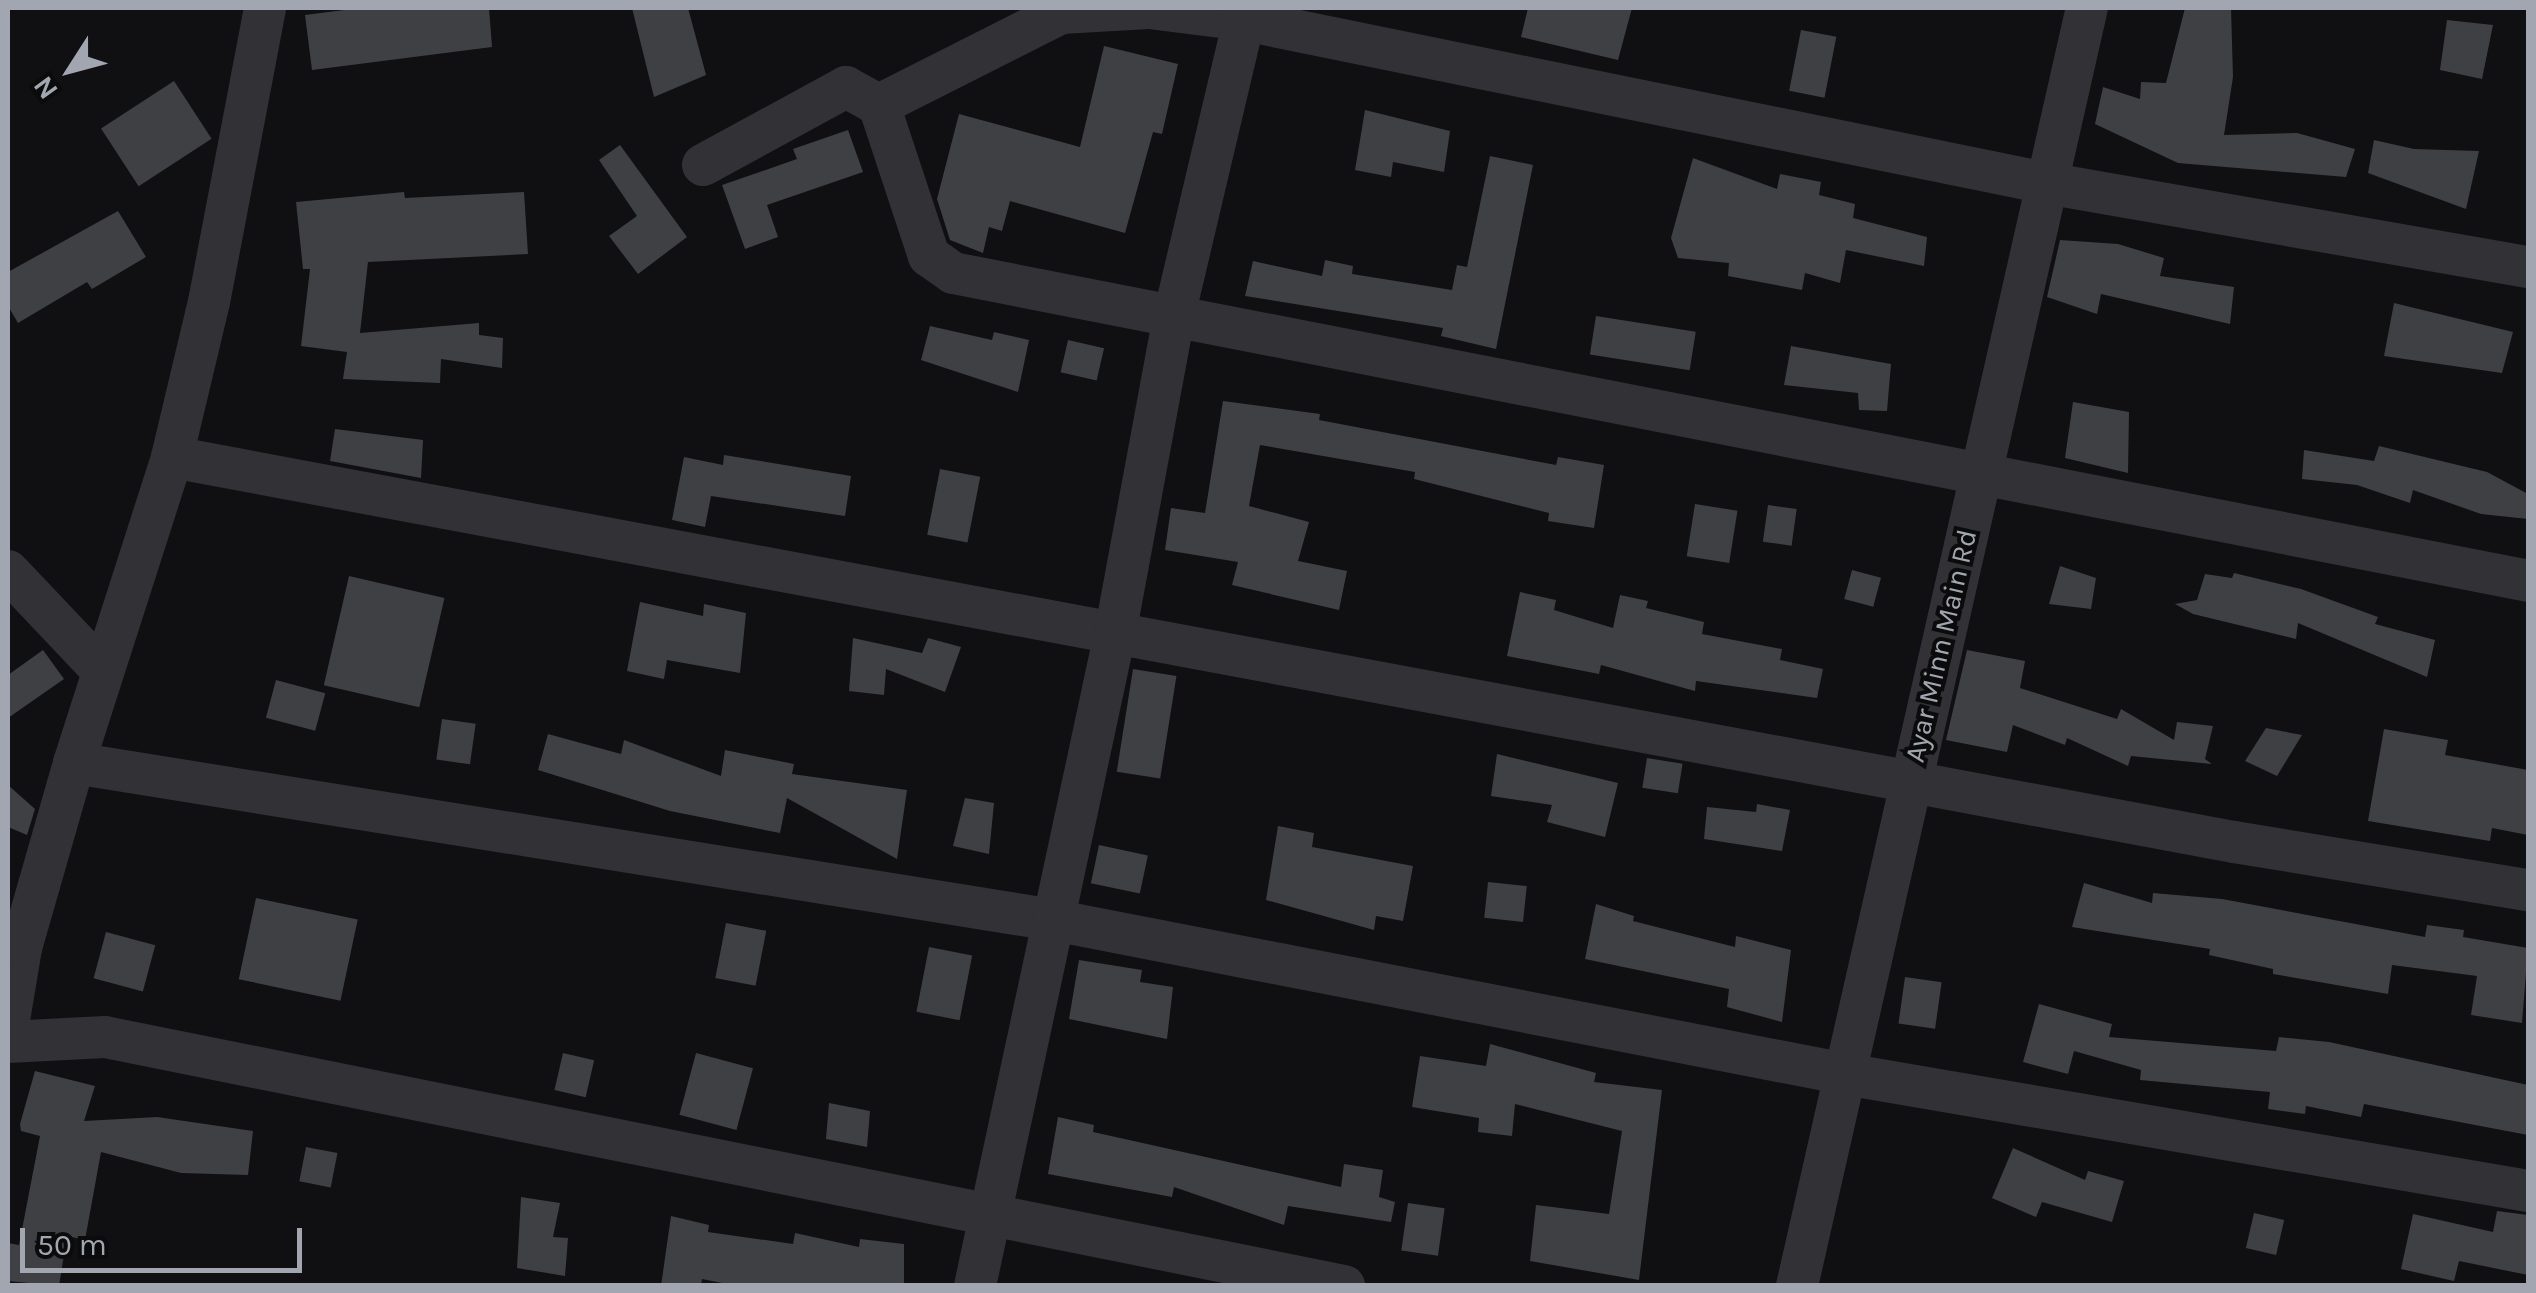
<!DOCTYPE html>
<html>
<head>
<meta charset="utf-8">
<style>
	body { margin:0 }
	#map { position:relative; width:2536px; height:1293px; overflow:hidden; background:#100f11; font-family:Karla,sans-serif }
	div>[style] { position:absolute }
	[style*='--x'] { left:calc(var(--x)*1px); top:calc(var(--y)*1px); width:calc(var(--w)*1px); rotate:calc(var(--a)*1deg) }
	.building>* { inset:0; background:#3f4044; transform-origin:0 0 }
	.minor>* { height:42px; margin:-21px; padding:0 21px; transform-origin:21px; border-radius:21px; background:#313136 }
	span { translate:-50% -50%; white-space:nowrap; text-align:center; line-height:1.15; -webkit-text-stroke:8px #0b0b0c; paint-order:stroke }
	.street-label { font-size:28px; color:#a1a6b1 }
	.frame { position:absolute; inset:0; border:10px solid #a1a6b1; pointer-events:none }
	.north { position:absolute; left:20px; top:20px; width:100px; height:100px; -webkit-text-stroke:8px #0b0b0c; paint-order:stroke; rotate:234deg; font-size:28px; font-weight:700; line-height:40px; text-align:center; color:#a1a6b1 }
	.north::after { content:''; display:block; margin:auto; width:35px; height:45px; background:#a1a6b1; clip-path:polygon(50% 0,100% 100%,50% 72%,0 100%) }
	.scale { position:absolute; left:20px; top:1228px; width:282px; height:45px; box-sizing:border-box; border:5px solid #a1a6b1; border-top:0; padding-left:12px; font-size:30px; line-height:35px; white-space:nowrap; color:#a1a6b1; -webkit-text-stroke:8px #0b0b0c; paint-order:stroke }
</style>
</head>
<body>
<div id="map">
	<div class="building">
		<i style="clip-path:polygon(360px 8px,489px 8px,492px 47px,312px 70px,305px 15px)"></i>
		<i style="clip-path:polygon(632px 8px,688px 8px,706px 75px,654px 97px)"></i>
		<i style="clip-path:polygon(1528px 8px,1632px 8px,1618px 60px,1521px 37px)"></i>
		<i style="clip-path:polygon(2185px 8px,2231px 8px,2233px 77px,2224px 135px,2297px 133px,2355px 149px,2346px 177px,2178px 163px,2095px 124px,2103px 87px,2140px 99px,2141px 82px,2166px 83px)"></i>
		<i style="clip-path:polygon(2447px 20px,2493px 25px,2482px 79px,2440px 70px)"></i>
		<i style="left:1801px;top:30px;width:36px;height:62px;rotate:11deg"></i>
		<i style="clip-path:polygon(1104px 46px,1178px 64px,1162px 134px,1153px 132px,1125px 233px,1010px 201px,1002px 231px,989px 227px,983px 253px,950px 240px,937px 199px,959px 114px,1080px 147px)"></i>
		<i style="left:174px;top:81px;width:69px;height:87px;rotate:57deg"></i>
		<i style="clip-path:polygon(1365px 110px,1450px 131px,1444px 172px,1393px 162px,1391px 177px,1355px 170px)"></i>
		<i style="clip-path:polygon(848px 130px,863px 172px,767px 205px,778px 237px,745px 249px,722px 185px,797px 159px,793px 149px)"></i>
		<i style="clip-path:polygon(2374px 140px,2414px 149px,2479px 151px,2466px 209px,2368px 173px)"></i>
		<i style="clip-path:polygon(620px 145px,687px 237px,638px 274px,609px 236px,637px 216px,599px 160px)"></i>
		<i style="clip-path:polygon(1490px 156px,1533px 165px,1496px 349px,1441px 336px,1443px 328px,1245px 296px,1253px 261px,1322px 276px,1325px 260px,1353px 266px,1352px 274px,1452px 290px,1457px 265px,1467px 267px)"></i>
		<i style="clip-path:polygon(1693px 158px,1777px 189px,1780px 174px,1821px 182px,1819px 195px,1855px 204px,1853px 218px,1927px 237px,1924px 266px,1846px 250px,1840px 283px,1805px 273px,1802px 290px,1728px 276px,1729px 263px,1678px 258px,1671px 238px)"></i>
		<i style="clip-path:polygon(404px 192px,405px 198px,524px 192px,528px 254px,368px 262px,360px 333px,479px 323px,479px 335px,503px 338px,502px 368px,441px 359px,440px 383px,343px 379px,347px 352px,301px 346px,310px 269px,303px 269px,296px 202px)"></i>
		<i style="clip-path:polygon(118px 211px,146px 257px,92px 289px,87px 282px,18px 323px,8px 306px,8px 272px)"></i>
		<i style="clip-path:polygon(2060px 240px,2118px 244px,2164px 258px,2160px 276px,2234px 287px,2230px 324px,2101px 294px,2097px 314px,2047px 297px)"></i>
		<i style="clip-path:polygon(2394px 303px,2513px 332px,2502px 373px,2384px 356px)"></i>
		<i style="left:1596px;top:316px;width:101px;height:39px;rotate:9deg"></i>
		<i style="clip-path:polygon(930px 326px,992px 340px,994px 332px,1029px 340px,1018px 392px,921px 360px)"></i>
		<i style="left:1068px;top:340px;width:37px;height:33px;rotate:13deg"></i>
		<i style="clip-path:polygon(1791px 346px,1891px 364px,1887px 411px,1859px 410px,1858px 393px,1784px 385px)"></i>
		<i style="clip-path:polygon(1223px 401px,1320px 414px,1319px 420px,1556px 465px,1558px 457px,1604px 465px,1594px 528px,1548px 521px,1549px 513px,1414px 479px,1415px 472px,1260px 445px,1249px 506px,1309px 522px,1298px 561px,1347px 571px,1339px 610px,1232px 585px,1238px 562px,1165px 550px,1171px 508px,1205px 513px)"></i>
		<i style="clip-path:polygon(2073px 402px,2129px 412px,2128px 473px,2065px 458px)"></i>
		<i style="clip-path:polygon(335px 429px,423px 440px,421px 478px,330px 461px)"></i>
		<i style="clip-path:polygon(2379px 446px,2487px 472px,2528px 494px,2528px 519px,2481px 514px,2413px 490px,2410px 503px,2357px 485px,2302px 479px,2304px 450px,2374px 461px)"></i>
		<i style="clip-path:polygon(724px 455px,851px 476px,845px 516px,711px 496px,705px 527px,672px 520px,684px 457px,723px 465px)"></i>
		<i style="left:940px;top:469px;width:41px;height:67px;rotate:11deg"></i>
		<i style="left:1695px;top:504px;width:43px;height:53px;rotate:9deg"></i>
		<i style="left:1768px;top:505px;width:29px;height:37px;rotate:8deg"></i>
		<i style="clip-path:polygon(2060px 566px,2096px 578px,2091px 609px,2049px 604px)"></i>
		<i style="left:1852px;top:570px;width:30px;height:30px;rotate:15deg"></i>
		<i style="clip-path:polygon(2234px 573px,2301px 589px,2378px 617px,2375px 624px,2435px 640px,2427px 677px,2298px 623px,2296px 639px,2193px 614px,2175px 604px,2197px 600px,2205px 574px,2232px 578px)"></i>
		<i style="left:349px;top:576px;width:98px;height:112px;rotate:13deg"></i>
		<i style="clip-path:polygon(1520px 592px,1556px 600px,1554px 610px,1613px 628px,1620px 595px,1648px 601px,1646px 608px,1704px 622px,1702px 634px,1782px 649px,1780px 660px,1823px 669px,1817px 698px,1696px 681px,1695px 691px,1601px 665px,1599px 674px,1507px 656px)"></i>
		<i style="clip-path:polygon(640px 602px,703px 616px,704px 604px,746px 613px,740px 673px,667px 660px,664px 679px,627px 671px)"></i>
		<i style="clip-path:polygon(853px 638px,922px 653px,928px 638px,961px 647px,945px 692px,886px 669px,884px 695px,849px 691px)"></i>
		<i style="clip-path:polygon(43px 650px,64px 679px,8px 718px,8px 675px)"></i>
		<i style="clip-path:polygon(1967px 650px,2025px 661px,2020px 688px,2117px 719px,2121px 709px,2174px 740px,2177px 722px,2213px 726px,2205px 759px,2212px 764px,2131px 756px,2128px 766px,2067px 738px,2065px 745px,2013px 725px,2007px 752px,1946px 740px)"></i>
		<i style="left:1133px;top:669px;width:44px;height:104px;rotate:9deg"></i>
		<i style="left:276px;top:680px;width:51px;height:39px;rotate:15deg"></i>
		<i style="left:442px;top:719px;width:34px;height:41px;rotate:8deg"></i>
		<i style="clip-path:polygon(2266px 728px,2302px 735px,2277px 776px,2245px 761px)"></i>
		<i style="clip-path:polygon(2384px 729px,2448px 740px,2445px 755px,2528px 770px,2528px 835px,2492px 828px,2490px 841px,2368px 821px)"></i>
		<i style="clip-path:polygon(548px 734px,621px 754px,624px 740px,721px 776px,725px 750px,794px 764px,792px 774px,907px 790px,897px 859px,787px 798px,780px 833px,670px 811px,538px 770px)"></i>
		<i style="clip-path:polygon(1497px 754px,1618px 783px,1605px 837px,1547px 822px,1552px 805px,1491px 796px)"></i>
		<i style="left:1647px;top:758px;width:36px;height:30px;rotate:9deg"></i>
		<i style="clip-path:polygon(8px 785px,35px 809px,27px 835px,8px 827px)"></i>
		<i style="clip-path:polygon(965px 798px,994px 803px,989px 854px,953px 846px)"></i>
		<i style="clip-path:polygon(1757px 804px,1790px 810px,1782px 851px,1704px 839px,1707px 807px,1756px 812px)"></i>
		<i style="clip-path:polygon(1278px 826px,1314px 833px,1312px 847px,1413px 866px,1403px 921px,1376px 916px,1374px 930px,1266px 900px)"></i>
		<i style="left:1099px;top:845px;width:50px;height:39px;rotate:12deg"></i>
		<i style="left:1488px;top:882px;width:39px;height:36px;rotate:6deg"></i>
		<i style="clip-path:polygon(2084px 883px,2152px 903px,2153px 893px,2222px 899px,2425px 937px,2427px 925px,2464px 930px,2463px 937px,2528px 948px,2522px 1023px,2471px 1015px,2477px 976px,2392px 965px,2388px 994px,2273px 974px,2273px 969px,2209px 955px,2210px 949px,2072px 927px)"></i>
		<i style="left:256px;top:898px;width:104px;height:83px;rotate:12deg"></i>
		<i style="clip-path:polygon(1596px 904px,1634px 916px,1633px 921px,1735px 947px,1736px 936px,1791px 950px,1782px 1022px,1727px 1007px,1729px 989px,1585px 959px)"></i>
		<i style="left:726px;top:923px;width:41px;height:56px;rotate:11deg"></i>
		<i style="left:106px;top:932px;width:51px;height:48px;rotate:15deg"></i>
		<i style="left:929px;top:947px;width:44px;height:66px;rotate:11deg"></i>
		<i style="clip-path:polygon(1079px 960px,1142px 970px,1140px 982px,1173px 987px,1167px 1039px,1069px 1019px)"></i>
		<i style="left:1905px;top:977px;width:37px;height:47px;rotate:8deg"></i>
		<i style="clip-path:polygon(2039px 1004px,2112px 1024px,2109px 1037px,2276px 1051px,2279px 1037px,2329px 1042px,2528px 1085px,2528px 1135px,2364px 1104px,2361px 1117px,2306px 1106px,2305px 1114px,2268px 1109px,2270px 1092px,2140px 1080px,2141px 1070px,2074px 1051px,2068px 1074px,2023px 1062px)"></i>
		<i style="clip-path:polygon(1490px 1044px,1596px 1073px,1594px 1082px,1662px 1090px,1639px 1280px,1530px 1261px,1536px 1205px,1609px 1214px,1622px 1131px,1515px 1104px,1512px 1136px,1478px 1132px,1479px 1118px,1412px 1107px,1420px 1056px,1486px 1066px)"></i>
		<i style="left:563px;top:1053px;width:32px;height:38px;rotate:13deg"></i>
		<i style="left:696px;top:1053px;width:59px;height:64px;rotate:15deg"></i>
		<i style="clip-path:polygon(35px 1071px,95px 1086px,84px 1121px,157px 1117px,253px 1131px,248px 1175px,181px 1173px,101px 1152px,85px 1240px,67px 1236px,59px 1286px,8px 1281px,8px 1243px,19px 1245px,40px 1136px,21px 1131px,20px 1124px)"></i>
		<i style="clip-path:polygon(829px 1103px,870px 1111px,867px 1147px,826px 1139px)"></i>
		<i style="clip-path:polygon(1058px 1117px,1094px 1125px,1093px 1132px,1341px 1187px,1344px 1164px,1383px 1170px,1379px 1197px,1395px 1202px,1391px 1222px,1288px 1206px,1284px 1225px,1174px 1187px,1172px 1197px,1048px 1174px)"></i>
		<i style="left:306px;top:1147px;width:32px;height:35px;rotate:11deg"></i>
		<i style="clip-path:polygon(2013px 1148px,2085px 1180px,2088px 1171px,2124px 1181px,2112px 1222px,2042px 1202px,2036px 1217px,1992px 1198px)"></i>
		<i style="clip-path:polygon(521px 1197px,560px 1203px,553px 1237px,568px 1238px,565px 1276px,517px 1268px)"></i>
		<i style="left:1408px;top:1203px;width:37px;height:48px;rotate:8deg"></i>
		<i style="clip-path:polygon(2497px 1211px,2528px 1215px,2528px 1275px,2459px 1261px,2454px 1281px,2401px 1269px,2413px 1214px,2493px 1232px)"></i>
		<i style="left:2254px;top:1213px;width:31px;height:36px;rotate:13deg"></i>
		<i style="clip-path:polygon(671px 1216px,709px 1225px,708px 1232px,793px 1244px,795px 1233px,859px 1247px,860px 1239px,904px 1244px,904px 1286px,737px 1286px,702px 1279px,701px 1286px,661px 1286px)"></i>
	</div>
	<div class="minor">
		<i style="--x:879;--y:105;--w:204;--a:-26.8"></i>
		<i style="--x:1061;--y:13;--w:88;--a:-3.3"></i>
		<i style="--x:1149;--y:8;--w:96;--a:7.2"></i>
		<i style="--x:1244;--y:20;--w:818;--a:11.49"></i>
		<i style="--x:2046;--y:183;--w:489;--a:9.9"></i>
		<i style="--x:703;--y:165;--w:163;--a:-28.6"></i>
		<i style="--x:846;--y:87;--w:38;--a:29"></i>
		<i style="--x:879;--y:105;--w:159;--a:71.7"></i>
		<i style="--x:929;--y:256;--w:29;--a:35"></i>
		<i style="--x:953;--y:273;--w:1605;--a:11.06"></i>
		<i style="--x:172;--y:457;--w:2098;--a:10.58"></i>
		<i style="--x:2234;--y:842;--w:298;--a:9.3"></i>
		<i style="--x:8;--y:571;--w:135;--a:46.5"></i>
		<i style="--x:74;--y:763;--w:992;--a:9.11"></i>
		<i style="--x:1053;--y:920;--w:807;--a:11"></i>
		<i style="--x:1845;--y:1074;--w:693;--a:9.72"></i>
		<i style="--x:8;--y:1026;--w:79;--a:-80.5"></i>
		<i style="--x:21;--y:948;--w:192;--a:-74"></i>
		<i style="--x:74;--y:763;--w:321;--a:-72.2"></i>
		<i style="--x:172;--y:457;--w:159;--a:-76.6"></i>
		<i style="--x:209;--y:302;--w:299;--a:-79.2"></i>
		<i style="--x:8;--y:1042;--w:97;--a:-3"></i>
		<i style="--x:105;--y:1037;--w:1264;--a:11.36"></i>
		<i style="--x:975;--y:1286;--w:672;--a:-77.89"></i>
		<i style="--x:1116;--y:629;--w:318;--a:-79.5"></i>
		<i style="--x:1174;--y:316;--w:317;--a:-76.7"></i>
		<i style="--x:1797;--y:1286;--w:1310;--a:-77.22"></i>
	</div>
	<div class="street-label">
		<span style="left:1941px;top:646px;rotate:-77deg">Ayar Minn Main Rd</span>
	</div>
	<div class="frame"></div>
	<div class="north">N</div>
	<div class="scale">50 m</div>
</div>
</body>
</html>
